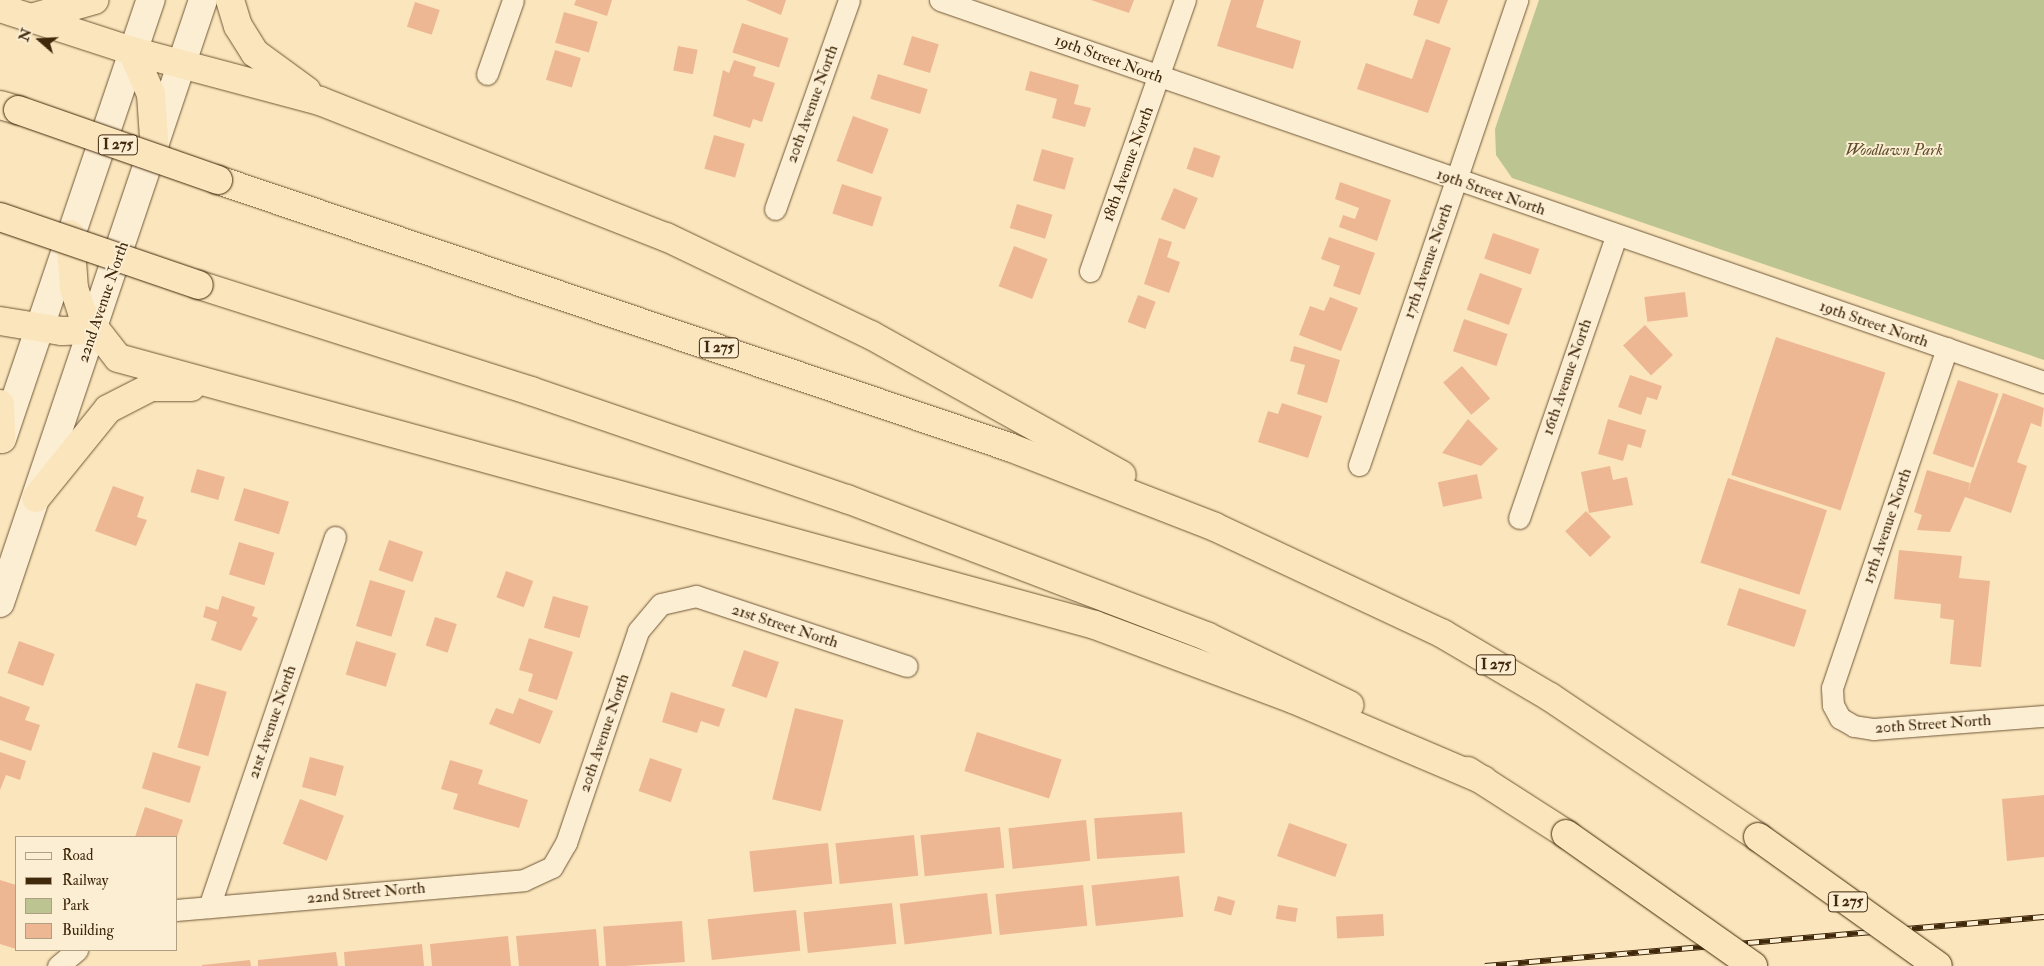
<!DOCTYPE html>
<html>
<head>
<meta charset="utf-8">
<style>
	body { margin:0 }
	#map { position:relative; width:2044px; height:966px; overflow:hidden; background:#fbe5bc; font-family:"IM FELL Double Pica",serif }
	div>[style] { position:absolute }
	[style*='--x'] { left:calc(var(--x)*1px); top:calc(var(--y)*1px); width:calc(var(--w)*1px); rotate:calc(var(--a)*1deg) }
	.green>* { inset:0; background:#bcc592 }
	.building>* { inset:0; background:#eeb793; transform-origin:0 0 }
	.roads { filter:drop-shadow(0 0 1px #6f5737) drop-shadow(0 0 1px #6f5737) }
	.minor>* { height:21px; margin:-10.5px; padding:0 10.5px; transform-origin:10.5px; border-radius:10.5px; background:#fceed3 }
	.secondary>* { height:28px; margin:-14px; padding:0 14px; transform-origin:14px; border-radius:14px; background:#fceed3 }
	.motorway>* { height:28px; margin:-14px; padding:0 14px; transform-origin:14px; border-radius:14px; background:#fbe5bc }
	.rail>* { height:5.5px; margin-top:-2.75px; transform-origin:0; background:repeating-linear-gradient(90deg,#fceed3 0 11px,#40280b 0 22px); box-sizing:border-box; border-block:1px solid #40280b }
	.bridges { filter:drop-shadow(0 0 1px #40280b) drop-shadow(0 0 1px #40280b) }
	.motorway-bridge>* { height:28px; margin:-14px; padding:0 14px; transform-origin:14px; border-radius:14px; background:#fbe5bc }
	span { translate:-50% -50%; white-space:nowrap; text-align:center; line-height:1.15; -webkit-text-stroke:4px #fceed3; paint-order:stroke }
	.shield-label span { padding:1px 4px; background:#fceed3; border:1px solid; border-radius:4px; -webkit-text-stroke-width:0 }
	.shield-label { font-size:15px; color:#40280b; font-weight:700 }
	.street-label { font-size:16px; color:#40280b }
	.park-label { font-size:16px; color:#5f4f2d; font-style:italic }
	.legend { position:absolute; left:15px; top:836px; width:162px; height:115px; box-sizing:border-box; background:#fceed3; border:1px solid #b19f83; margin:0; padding:6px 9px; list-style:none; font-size:15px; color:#40280b }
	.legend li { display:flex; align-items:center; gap:10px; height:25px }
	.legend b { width:25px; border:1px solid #b19f83 }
	.north { position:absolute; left:15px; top:15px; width:50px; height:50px; -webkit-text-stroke:4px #fceed3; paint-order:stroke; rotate:289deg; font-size:14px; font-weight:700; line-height:20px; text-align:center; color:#40280b }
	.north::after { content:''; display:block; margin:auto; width:18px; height:22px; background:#40280b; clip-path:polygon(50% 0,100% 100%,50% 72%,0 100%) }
</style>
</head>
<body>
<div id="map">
	<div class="green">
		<i style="clip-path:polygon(1539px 0,2044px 0,2044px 360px,1512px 178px,1496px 155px,1495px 129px)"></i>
	</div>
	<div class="building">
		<i style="clip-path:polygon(576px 0,612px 0,607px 16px,574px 5px)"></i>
		<i style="clip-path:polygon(746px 0,786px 0,781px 15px)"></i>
		<i style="clip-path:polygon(1091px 0,1134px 0,1129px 13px)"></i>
		<i style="clip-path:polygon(1231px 0,1264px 0,1256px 27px,1301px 41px,1293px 69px,1217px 46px)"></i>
		<i style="clip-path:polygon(1418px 0,1448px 0,1439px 24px,1413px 15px)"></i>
		<i style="left:415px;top:2px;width:26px;height:26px;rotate:18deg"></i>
		<i style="left:564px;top:12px;width:35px;height:32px;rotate:16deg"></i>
		<i style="left:742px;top:23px;width:49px;height:31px;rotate:18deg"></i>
		<i style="left:912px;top:36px;width:28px;height:30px;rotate:17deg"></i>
		<i style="clip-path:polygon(1426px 39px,1451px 48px,1428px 113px,1357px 89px,1366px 63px,1412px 79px)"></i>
		<i style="left:678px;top:46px;width:20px;height:25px;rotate:11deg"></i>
		<i style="left:555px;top:50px;width:27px;height:31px;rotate:17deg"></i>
		<i style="clip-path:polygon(734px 60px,756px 67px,753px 76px,775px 83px,762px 122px,753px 119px,750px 128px,713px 116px,723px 70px,729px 73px)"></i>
		<i style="clip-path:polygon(1030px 71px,1079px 85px,1074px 104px,1091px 108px,1085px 127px,1052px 118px,1057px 99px,1025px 90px)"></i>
		<i style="left:878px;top:74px;width:52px;height:26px;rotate:17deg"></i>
		<i style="left:853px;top:116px;width:38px;height:48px;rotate:20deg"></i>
		<i style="left:714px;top:135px;width:32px;height:35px;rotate:16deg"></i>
		<i style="left:1194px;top:147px;width:28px;height:23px;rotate:19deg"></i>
		<i style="left:1042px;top:149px;width:33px;height:33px;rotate:16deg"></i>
		<i style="clip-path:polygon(1340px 182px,1391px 200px,1377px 241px,1339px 227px,1343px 215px,1355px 219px,1359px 208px,1335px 199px)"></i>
		<i style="left:842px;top:184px;width:42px;height:31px;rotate:18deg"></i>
		<i style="left:1174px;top:188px;width:26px;height:34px;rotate:23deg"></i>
		<i style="left:1017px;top:204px;width:37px;height:25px;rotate:17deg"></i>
		<i style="left:1493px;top:233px;width:49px;height:27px;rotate:19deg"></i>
		<i style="clip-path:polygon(1329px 237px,1375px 253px,1360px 295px,1333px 286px,1340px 266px,1321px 259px)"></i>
		<i style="clip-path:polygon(1159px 238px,1172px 242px,1167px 257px,1180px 262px,1169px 293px,1144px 284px)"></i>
		<i style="left:1014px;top:246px;width:36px;height:43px;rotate:21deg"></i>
		<i style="left:1480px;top:273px;width:45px;height:39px;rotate:20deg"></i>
		<i style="left:1685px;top:292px;width:25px;height:41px;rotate:83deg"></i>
		<i style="left:1138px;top:295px;width:19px;height:29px;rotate:21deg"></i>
		<i style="clip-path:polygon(1330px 297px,1358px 308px,1341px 351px,1299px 335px,1310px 306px,1324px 311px)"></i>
		<i style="left:1464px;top:319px;width:46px;height:34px;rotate:19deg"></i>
		<i style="left:1645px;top:325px;width:41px;height:30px;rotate:47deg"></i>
		<i style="left:1776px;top:337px;width:115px;height:145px;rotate:18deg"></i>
		<i style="clip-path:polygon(1294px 346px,1340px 360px,1327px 403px,1297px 394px,1305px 365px,1290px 361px)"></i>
		<i style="left:1462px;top:366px;width:43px;height:25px;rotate:49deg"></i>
		<i style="clip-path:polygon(1630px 375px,1662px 386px,1657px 400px,1647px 397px,1641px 415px,1618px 407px)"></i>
		<i style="left:1958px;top:380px;width:43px;height:78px;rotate:19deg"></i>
		<i style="clip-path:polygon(2003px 393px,2044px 408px,2041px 427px,2031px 423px,2017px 462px,2027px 466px,2011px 513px,1965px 497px,1950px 532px,1917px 530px,1922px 515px,1914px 512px,1927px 470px,1970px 483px,1967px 493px)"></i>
		<i style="clip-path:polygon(1282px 403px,1322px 416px,1308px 458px,1258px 442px,1268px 411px,1278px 414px)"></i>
		<i style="clip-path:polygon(1468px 419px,1498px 449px,1481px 466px,1442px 453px)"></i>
		<i style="clip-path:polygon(1608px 419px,1646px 430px,1641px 448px,1628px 444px,1623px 461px,1598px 454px)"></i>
		<i style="clip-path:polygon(1610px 466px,1613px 480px,1627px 477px,1633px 505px,1589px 513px,1581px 472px)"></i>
		<i style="left:197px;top:469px;width:29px;height:24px;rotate:16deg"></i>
		<i style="left:1477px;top:474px;width:25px;height:40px;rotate:78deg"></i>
		<i style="left:1728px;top:478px;width:104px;height:89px;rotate:18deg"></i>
		<i style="clip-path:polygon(113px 486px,144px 497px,137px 517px,147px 520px,136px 546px,95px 531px)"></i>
		<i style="left:244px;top:488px;width:47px;height:34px;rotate:17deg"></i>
		<i style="left:1586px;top:511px;width:36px;height:29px;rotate:46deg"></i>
		<i style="left:389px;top:540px;width:36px;height:32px;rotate:19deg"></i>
		<i style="left:239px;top:542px;width:37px;height:34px;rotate:17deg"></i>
		<i style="clip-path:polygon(1899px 550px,1962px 556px,1959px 578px,1990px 581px,1981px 667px,1950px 664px,1954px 620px,1940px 618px,1941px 604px,1894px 599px)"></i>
		<i style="left:506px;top:571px;width:29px;height:28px;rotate:20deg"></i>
		<i style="left:370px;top:580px;width:37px;height:48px;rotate:17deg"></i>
		<i style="left:1739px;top:588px;width:71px;height:39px;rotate:18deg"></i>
		<i style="clip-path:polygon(222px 596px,255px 607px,252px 616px,258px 618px,241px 651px,211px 640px,217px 622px,203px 617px,206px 606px,218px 610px)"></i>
		<i style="left:553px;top:596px;width:37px;height:33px;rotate:16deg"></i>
		<i style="left:435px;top:617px;width:23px;height:30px;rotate:18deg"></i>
		<i style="clip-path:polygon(529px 638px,573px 652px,557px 700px,528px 691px,533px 674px,519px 670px)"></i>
		<i style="left:19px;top:641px;width:38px;height:34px;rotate:20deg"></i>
		<i style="left:356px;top:641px;width:42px;height:35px;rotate:17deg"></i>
		<i style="left:744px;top:650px;width:37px;height:38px;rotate:19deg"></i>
		<i style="left:196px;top:683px;width:32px;height:67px;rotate:16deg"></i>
		<i style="clip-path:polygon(671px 692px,725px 709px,719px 727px,701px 721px,697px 733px,662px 722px)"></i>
		<i style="clip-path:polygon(0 696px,30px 707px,25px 720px,40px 725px,31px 751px,0 740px)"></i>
		<i style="clip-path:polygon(519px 698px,553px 711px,540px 744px,489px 724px,496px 708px,513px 714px)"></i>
		<i style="left:795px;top:708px;width:50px;height:94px;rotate:14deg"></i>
		<i style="left:977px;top:732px;width:89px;height:41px;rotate:18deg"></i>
		<i style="clip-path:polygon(0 752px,26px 761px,20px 780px,6px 775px,0 790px)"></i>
		<i style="left:153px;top:752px;width:50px;height:38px;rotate:17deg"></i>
		<i style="left:310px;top:757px;width:35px;height:31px;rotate:15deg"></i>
		<i style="left:650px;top:758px;width:34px;height:35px;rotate:19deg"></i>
		<i style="clip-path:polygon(450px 760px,483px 770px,478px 784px,528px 800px,519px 828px,453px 809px,458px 794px,441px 789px)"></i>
		<i style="clip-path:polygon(2044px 795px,2044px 857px,2007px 861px,2002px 799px)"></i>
		<i style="left:300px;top:799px;width:47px;height:48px;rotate:21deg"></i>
		<i style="clip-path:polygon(145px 807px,183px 820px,177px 837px,135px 837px)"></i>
		<i style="left:1182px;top:812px;width:41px;height:88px;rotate:86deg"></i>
		<i style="left:1086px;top:820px;width:41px;height:78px;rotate:84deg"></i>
		<i style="left:1289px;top:823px;width:62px;height:35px;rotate:20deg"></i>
		<i style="left:1000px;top:827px;width:41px;height:80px;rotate:84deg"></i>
		<i style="left:914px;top:835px;width:41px;height:79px;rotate:84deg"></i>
		<i style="left:828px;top:843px;width:41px;height:79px;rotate:84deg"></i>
		<i style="left:1179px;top:876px;width:41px;height:88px;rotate:84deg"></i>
		<i style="clip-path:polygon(0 880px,16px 885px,16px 949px,0 944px)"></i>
		<i style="left:1083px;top:885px;width:41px;height:88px;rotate:84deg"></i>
		<i style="left:987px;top:893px;width:41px;height:88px;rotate:83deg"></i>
		<i style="left:1218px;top:896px;width:18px;height:15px;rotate:16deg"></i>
		<i style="left:892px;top:903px;width:41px;height:89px;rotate:84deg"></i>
		<i style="left:1278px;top:905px;width:20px;height:14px;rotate:9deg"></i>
		<i style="left:796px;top:910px;width:41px;height:89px;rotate:84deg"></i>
		<i style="left:1383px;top:914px;width:22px;height:47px;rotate:87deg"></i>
		<i style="left:682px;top:921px;width:41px;height:79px;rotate:86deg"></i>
		<i style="clip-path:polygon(596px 929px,599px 966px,519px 966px,516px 936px)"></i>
		<i style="clip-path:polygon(508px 936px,511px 966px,432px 966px,430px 944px)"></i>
		<i style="clip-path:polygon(422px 944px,424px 966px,345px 966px,344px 952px)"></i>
		<i style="clip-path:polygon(336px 952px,338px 966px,258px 966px,258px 960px)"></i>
		<i style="clip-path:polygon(250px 960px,251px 966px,202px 966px,202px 965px)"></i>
	</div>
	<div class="roads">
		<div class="minor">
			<i style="--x:940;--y:0;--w:1168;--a:19.09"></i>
			<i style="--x:487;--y:74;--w:78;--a:-70.6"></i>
			<i style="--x:775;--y:209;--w:222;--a:-70.5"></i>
			<i style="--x:1090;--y:271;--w:287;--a:-70.7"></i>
			<i style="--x:1947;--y:348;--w:359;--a:108.7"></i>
			<i style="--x:1832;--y:688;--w:17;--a:87"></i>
			<i style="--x:1833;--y:705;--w:15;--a:62"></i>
			<i style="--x:1840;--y:718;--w:16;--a:30"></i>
			<i style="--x:1854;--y:726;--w:20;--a:9"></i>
			<i style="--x:1874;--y:729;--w:170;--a:-4.4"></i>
			<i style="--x:1359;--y:465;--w:491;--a:-71.2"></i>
			<i style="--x:1519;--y:518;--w:298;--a:-71"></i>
			<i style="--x:209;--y:907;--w:391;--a:-71.2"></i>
			<i style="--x:176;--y:910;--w:349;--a:-4.9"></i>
			<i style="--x:524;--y:880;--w:31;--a:-25"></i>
			<i style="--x:552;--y:867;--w:28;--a:-60"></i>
			<i style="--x:566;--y:843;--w:224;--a:-71.2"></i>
			<i style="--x:638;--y:631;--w:35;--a:-50"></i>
			<i style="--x:661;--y:604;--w:36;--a:-13"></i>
			<i style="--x:696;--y:596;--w:222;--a:18.4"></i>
			<i style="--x:58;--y:966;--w:25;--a:-40"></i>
		</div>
		<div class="secondary">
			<i style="--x:2;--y:439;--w:464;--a:-71.3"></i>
			<i style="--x:0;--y:603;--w:636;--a:-71.39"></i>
		</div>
		<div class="motorway">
			<i style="--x:230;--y:0;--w:27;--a:73"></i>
			<i style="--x:238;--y:26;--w:32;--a:58"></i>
			<i style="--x:255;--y:53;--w:64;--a:36.2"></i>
			<i style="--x:0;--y:8;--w:139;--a:18"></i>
			<i style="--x:132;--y:51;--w:195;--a:14.9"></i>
			<i style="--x:320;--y:101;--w:372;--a:21.5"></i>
			<i style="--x:666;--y:237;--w:227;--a:25.6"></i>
			<i style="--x:871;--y:335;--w:287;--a:29.2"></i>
			<i style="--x:31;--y:18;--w:66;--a:-15.9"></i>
			<i style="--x:132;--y:51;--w:47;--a:66.2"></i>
			<i style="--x:151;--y:94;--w:58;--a:86.1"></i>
			<i style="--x:0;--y:105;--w:19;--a:16"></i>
			<i style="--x:218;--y:180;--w:835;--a:18.65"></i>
			<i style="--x:1009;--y:447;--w:221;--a:21.2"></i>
			<i style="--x:1215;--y:527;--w:252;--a:25.1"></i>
			<i style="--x:1443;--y:634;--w:124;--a:30.5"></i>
			<i style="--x:1550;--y:697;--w:251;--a:33.9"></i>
			<i style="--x:70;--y:234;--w:54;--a:85.8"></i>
			<i style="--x:74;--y:288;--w:25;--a:72"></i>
			<i style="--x:82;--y:312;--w:58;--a:52"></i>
			<i style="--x:118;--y:358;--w:1013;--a:15.28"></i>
			<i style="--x:1095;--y:625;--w:211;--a:20.5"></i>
			<i style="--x:1293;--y:699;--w:207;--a:23.1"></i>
			<i style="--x:199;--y:285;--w:349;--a:17.7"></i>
			<i style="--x:531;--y:391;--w:334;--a:18.9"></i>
			<i style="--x:847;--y:499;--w:386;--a:20.9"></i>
			<i style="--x:1208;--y:637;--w:157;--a:25.7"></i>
			<i style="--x:0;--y:321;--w:63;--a:9.2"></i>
			<i style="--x:62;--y:331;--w:30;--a:-2"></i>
			<i style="--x:0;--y:404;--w:35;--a:88"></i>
			<i style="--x:36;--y:498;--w:114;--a:-51"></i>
			<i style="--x:108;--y:409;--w:48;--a:-27.1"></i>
			<i style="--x:151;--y:387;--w:40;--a:0"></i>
			<i style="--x:1468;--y:771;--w:117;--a:32.7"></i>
		</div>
	</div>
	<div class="rail">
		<i style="--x:1485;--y:966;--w:561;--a:-5.01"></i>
	</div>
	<div class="bridges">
		<div class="motorway-bridge">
			<i style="--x:18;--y:110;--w:212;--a:19.3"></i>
			<i style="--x:0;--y:217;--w:210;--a:18.9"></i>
			<i style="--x:1566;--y:834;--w:229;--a:35.2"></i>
			<i style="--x:1758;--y:837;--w:221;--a:35.6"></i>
		</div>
	</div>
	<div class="shield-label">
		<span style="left:118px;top:145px">I 275</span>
		<span style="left:719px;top:348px">I 275</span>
		<span style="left:1496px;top:665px">I 275</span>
		<span style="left:1848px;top:902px">I 275</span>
	</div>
	<div class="street-label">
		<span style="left:1109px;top:59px;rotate:20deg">19th Street North</span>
		<span style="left:812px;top:104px;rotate:-70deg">20th Avenue North</span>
		<span style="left:1128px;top:164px;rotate:-70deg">18th Avenue North</span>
		<span style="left:1491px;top:192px;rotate:19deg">19th Street North</span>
		<span style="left:1428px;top:261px;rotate:-71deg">17th Avenue North</span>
		<span style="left:103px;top:302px;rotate:-71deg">22nd Avenue North</span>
		<span style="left:1874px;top:324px;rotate:19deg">19th Street North</span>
		<span style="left:1567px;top:377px;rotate:-71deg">16th Avenue North</span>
		<span style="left:1887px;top:526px;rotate:-71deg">15th Avenue North</span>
		<span style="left:785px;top:626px;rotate:18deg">21st Street North</span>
		<span style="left:272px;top:722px;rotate:-71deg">21st Avenue North</span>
		<span style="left:1933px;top:724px;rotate:-4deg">20th Street North</span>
		<span style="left:604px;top:733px;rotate:-71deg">20th Avenue North</span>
		<span style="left:366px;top:893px;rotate:-5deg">22nd Street North</span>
	</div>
	<div class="park-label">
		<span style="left:1894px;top:150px">Woodlawn Park</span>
	</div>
	<ul class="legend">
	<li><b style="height:6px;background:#fceed3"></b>Road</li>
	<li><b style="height:6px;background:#40280b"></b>Railway</li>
	<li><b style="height:14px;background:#bcc592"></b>Park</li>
	<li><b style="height:14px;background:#eeb793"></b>Building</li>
	</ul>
	<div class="north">N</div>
</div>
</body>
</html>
